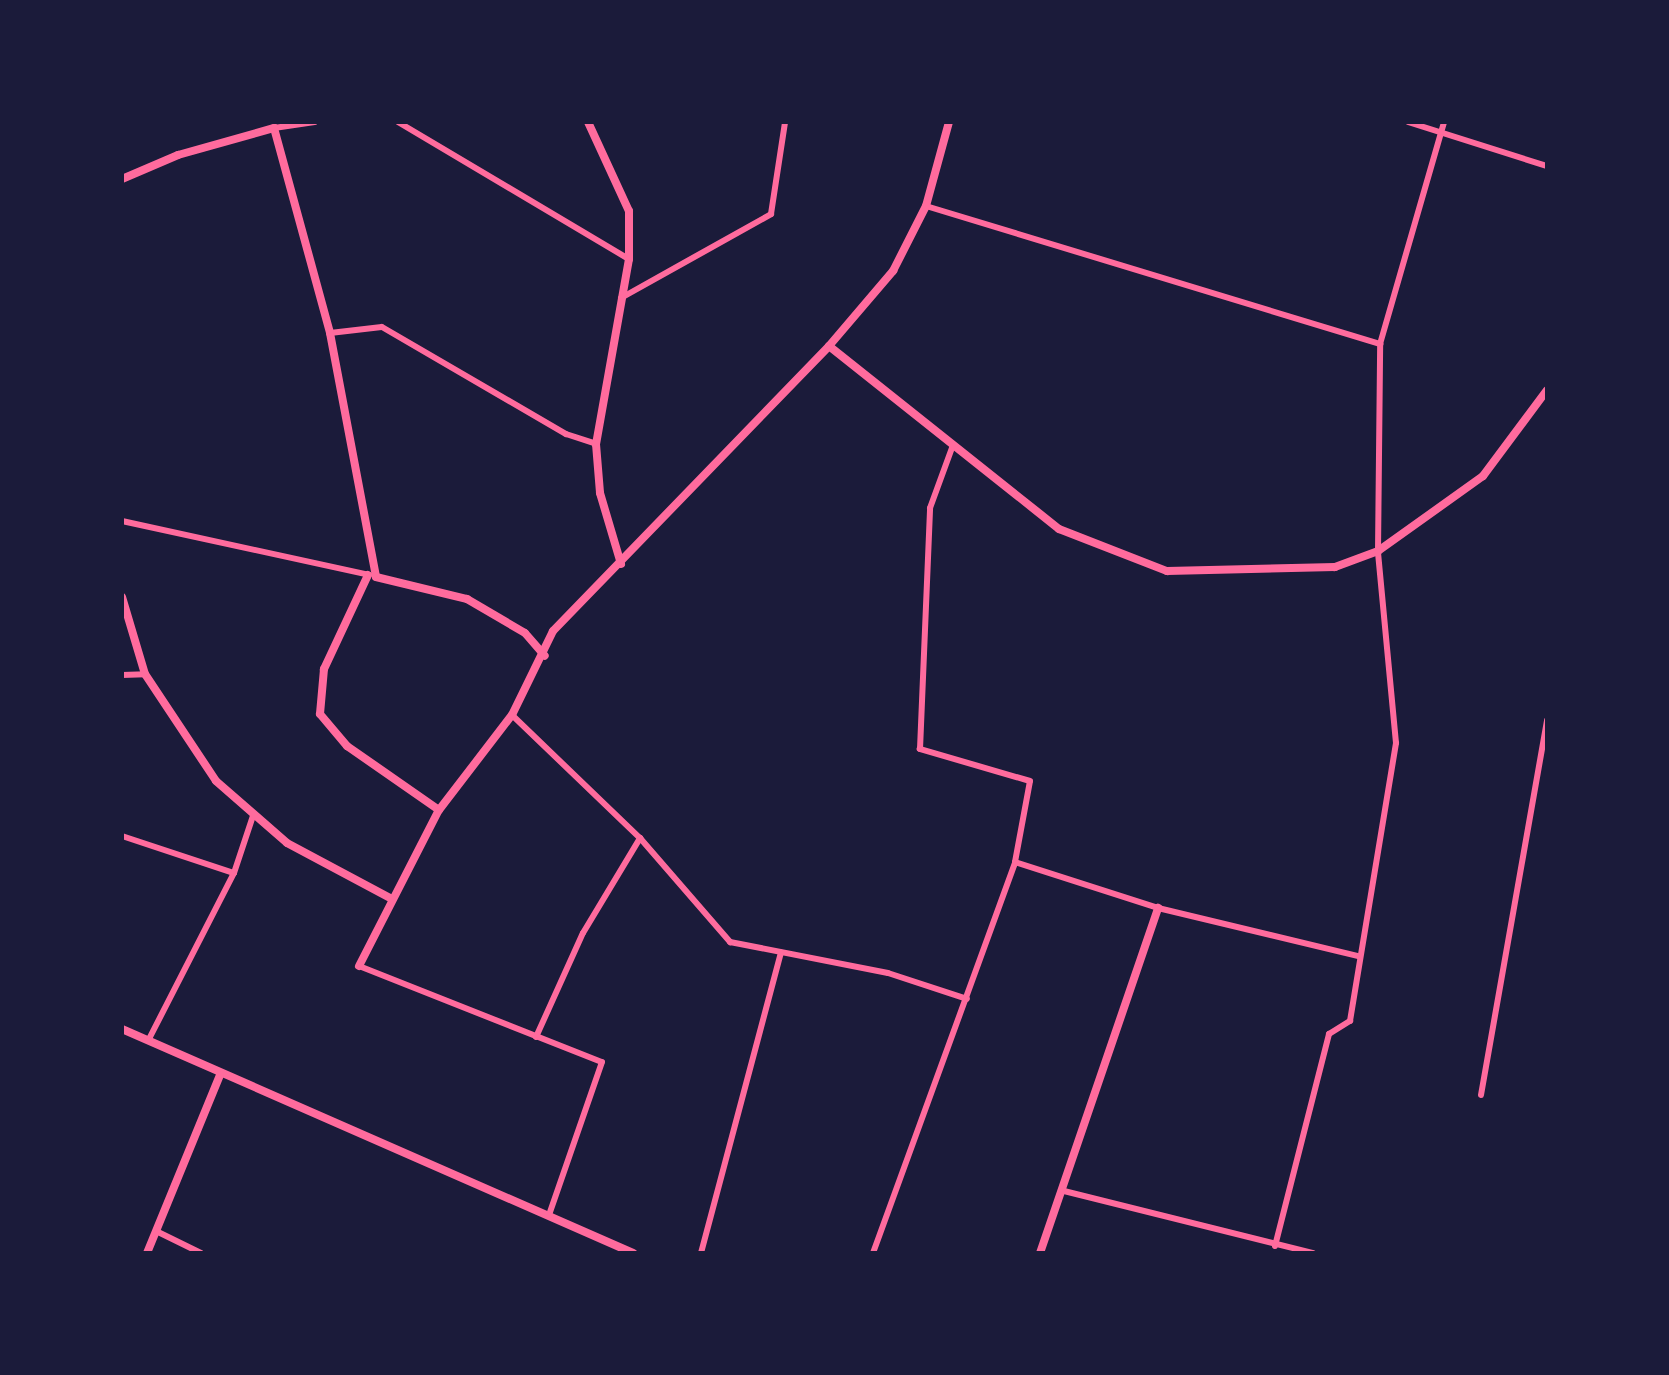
<!DOCTYPE html>
<html>
<head>
<meta charset="utf-8">
<style>
	body { margin:0 }
	#map { position:relative; width:1669px; height:1375px; overflow:hidden; background:#1b1b3a; font-family:"Roboto Serif",serif }
	div>[style] { position:absolute }
	[style*='--x'] { left:calc(var(--x)*1px); top:calc(var(--y)*1px); width:calc(var(--w)*1px); rotate:calc(var(--a)*1deg) }
	.service>* { height:6px; margin:-3px; padding:0 3px; transform-origin:3px; border-radius:3px; background:#ff6b9d }
	.minor>* { height:8px; margin:-4px; padding:0 4px; transform-origin:4px; border-radius:4px; background:#ff6b9d }
	span { translate:-50% -50%; white-space:nowrap; text-align:center; line-height:1.15; -webkit-text-stroke:8px #1b1b3a; paint-order:stroke }
	.frame { position:absolute; inset:0; border:124px solid #1b1b3a; pointer-events:none }
</style>
</head>
<body>
<div id="map">
	<div class="service">
		<i style="--x:398;--y:122;--w:269;--a:30.7"></i>
		<i style="--x:1408;--y:122;--w:146;--a:17.6"></i>
		<i style="--x:274;--y:128;--w:41;--a:-8.3"></i>
		<i style="--x:926;--y:206;--w:475;--a:16.9"></i>
		<i style="--x:621;--y:298;--w:172;--a:-29.2"></i>
		<i style="--x:771;--y:214;--w:93;--a:-81.3"></i>
		<i style="--x:330;--y:333;--w:52;--a:-6.6"></i>
		<i style="--x:382;--y:327;--w:213;--a:30.2"></i>
		<i style="--x:566;--y:434;--w:32;--a:18"></i>
		<i style="--x:122;--y:521;--w:253;--a:12.3"></i>
		<i style="--x:122;--y:675;--w:23;--a:-2"></i>
		<i style="--x:512;--y:715;--w:178;--a:43.9"></i>
		<i style="--x:640;--y:838;--w:138;--a:49.1"></i>
		<i style="--x:730;--y:942;--w:161;--a:11.1"></i>
		<i style="--x:888;--y:973;--w:83;--a:18.2"></i>
		<i style="--x:122;--y:836;--w:118;--a:18.3"></i>
		<i style="--x:1015;--y:862;--w:150;--a:17.8"></i>
		<i style="--x:1158;--y:908;--w:206;--a:13.5"></i>
		<i style="--x:359;--y:966;--w:261;--a:21.6"></i>
		<i style="--x:602;--y:1062;--w:162;--a:109.1"></i>
		<i style="--x:536;--y:1037;--w:114;--a:-65.7"></i>
		<i style="--x:583;--y:933;--w:111;--a:-59"></i>
		<i style="--x:149;--y:1039;--w:186;--a:-62.9"></i>
		<i style="--x:234;--y:873;--w:60;--a:-71.6"></i>
		<i style="--x:1481;--y:1095;--w:381;--a:-80"></i>
		<i style="--x:1064;--y:1191;--w:257;--a:14"></i>
		<i style="--x:156;--y:1231;--w:50;--a:26.1"></i>
		<i style="--x:1275;--y:1246;--w:219;--a:-75.7"></i>
		<i style="--x:1329;--y:1034;--w:25;--a:-32"></i>
		<i style="--x:1350;--y:1021;--w:282;--a:-80.6"></i>
		<i style="--x:1396;--y:743;--w:193;--a:-95.4"></i>
		<i style="--x:1378;--y:551;--w:207;--a:-89.4"></i>
		<i style="--x:1380;--y:344;--w:231;--a:-73.9"></i>
		<i style="--x:701;--y:1253;--w:311;--a:-75.1"></i>
		<i style="--x:873;--y:1253;--w:416;--a:-70"></i>
		<i style="--x:1015;--y:862;--w:82;--a:-79.5"></i>
		<i style="--x:1030;--y:781;--w:115;--a:-163.8"></i>
		<i style="--x:920;--y:749;--w:241;--a:-87.6"></i>
		<i style="--x:930;--y:508;--w:67;--a:-69.9"></i>
	</div>
	<div class="minor">
		<i style="--x:588;--y:122;--w:98;--a:65.3"></i>
		<i style="--x:629;--y:211;--w:48;--a:90"></i>
		<i style="--x:629;--y:259;--w:188;--a:100.1"></i>
		<i style="--x:596;--y:444;--w:49;--a:85.3"></i>
		<i style="--x:600;--y:493;--w:74;--a:73.5"></i>
		<i style="--x:122;--y:179;--w:61;--a:-23.2"></i>
		<i style="--x:178;--y:155;--w:100;--a:-15.7"></i>
		<i style="--x:274;--y:128;--w:213;--a:74.7"></i>
		<i style="--x:330;--y:333;--w:248;--a:79.3"></i>
		<i style="--x:376;--y:577;--w:94;--a:13.6"></i>
		<i style="--x:467;--y:599;--w:67;--a:30.4"></i>
		<i style="--x:525;--y:633;--w:30;--a:49"></i>
		<i style="--x:829;--y:346;--w:294;--a:38.5"></i>
		<i style="--x:1059;--y:529;--w:116;--a:21.3"></i>
		<i style="--x:1167;--y:571;--w:168;--a:-1.4"></i>
		<i style="--x:1335;--y:567;--w:46;--a:-20.4"></i>
		<i style="--x:1378;--y:551;--w:129;--a:-35.5"></i>
		<i style="--x:1483;--y:476;--w:107;--a:-53.3"></i>
		<i style="--x:368;--y:575;--w:104;--a:115.1"></i>
		<i style="--x:324;--y:669;--w:45;--a:95.1"></i>
		<i style="--x:320;--y:714;--w:42;--a:49.8"></i>
		<i style="--x:347;--y:746;--w:112;--a:34.8"></i>
		<i style="--x:122;--y:597;--w:80;--a:73.4"></i>
		<i style="--x:145;--y:674;--w:128;--a:56.4"></i>
		<i style="--x:216;--y:781;--w:94;--a:41.1"></i>
		<i style="--x:287;--y:843;--w:119;--a:28.1"></i>
		<i style="--x:359;--y:966;--w:175;--a:-62.9"></i>
		<i style="--x:439;--y:810;--w:120;--a:-52.5"></i>
		<i style="--x:512;--y:715;--w:93;--a:-64"></i>
		<i style="--x:553;--y:631;--w:397;--a:-45.9"></i>
		<i style="--x:829;--y:346;--w:99;--a:-49.5"></i>
		<i style="--x:893;--y:271;--w:73;--a:-63.1"></i>
		<i style="--x:926;--y:206;--w:87;--a:-74.7"></i>
		<i style="--x:122;--y:1029;--w:558;--a:23.67"></i>
		<i style="--x:147;--y:1253;--w:192;--a:-67.7"></i>
		<i style="--x:1040;--y:1253;--w:365;--a:-71.1"></i>
	</div>
	<div class="frame"></div>
</div>
</body>
</html>
